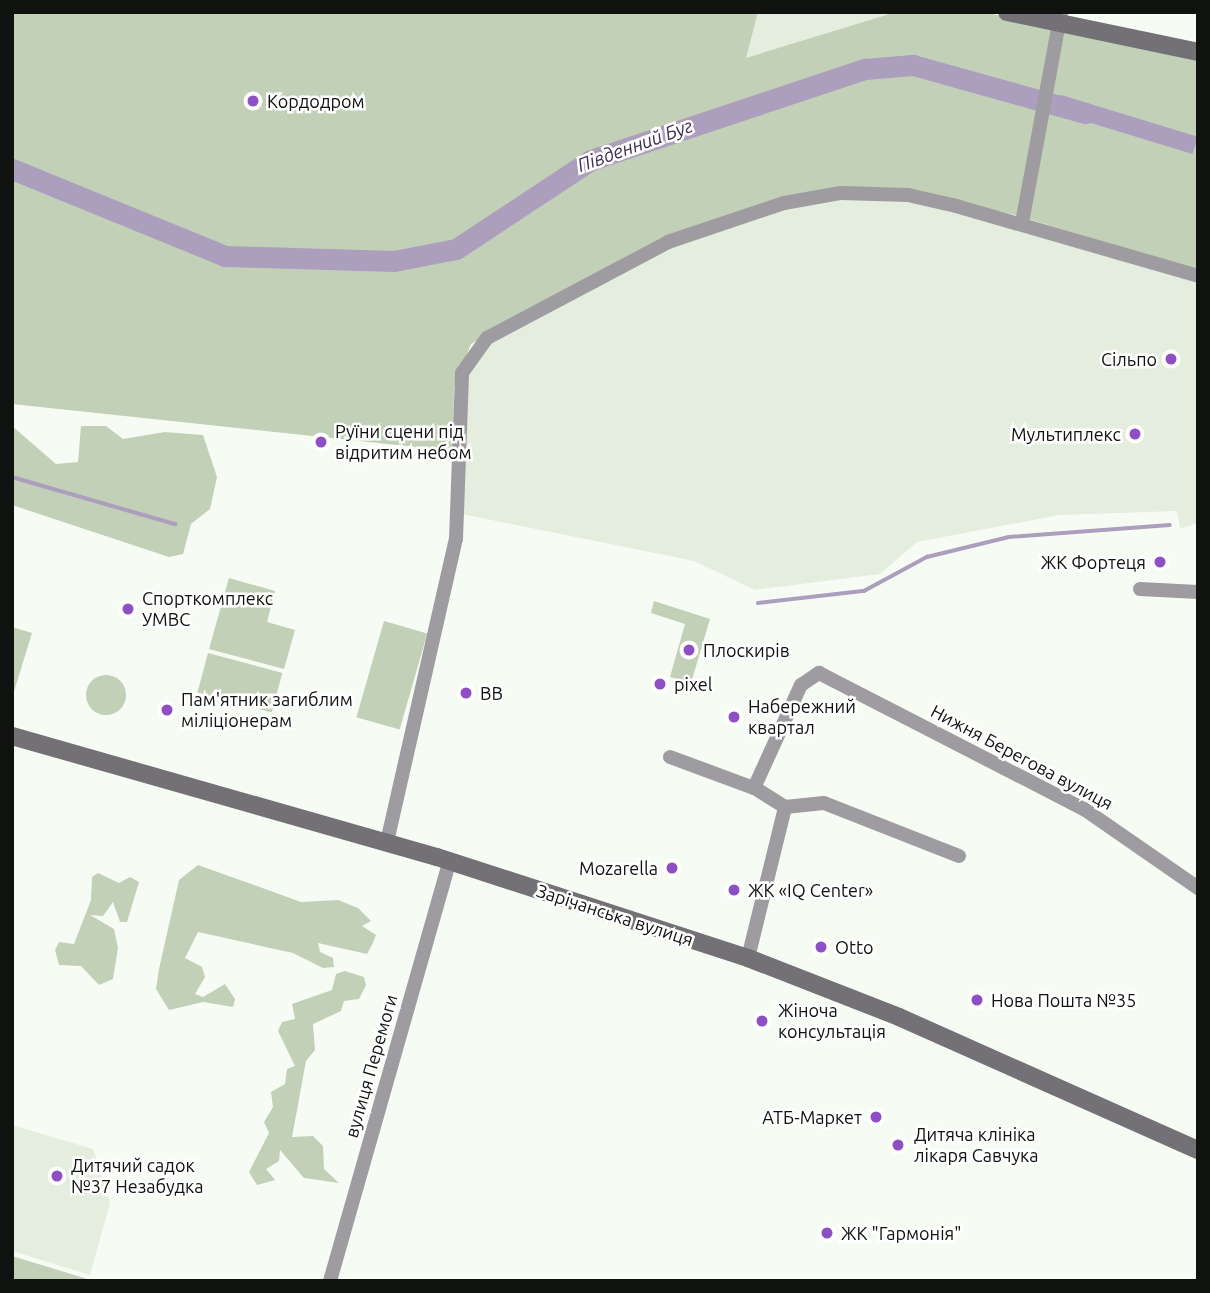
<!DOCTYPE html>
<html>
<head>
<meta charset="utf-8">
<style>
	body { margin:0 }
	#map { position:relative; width:1210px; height:1293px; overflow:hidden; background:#f6fcf3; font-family:Ubuntu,sans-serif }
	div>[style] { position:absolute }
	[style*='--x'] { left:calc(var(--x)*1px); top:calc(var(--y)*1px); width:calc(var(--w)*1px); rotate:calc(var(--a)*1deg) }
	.built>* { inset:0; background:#e4edde }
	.green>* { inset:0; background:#c1d0b6; transform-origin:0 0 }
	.round { border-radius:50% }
	.water>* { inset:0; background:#ac9ebd; transform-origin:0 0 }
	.stream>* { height:3.5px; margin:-1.75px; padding:0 1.75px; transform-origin:1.75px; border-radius:1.75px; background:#ac9ebd }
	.river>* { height:21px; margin:-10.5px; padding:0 10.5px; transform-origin:10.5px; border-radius:10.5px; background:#ac9ebd }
	.street>* { height:14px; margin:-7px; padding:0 7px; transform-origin:7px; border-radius:7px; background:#9e9ca0 }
	.secondary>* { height:18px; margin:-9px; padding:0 9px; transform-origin:9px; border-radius:9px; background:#737076 }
	.dots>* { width:19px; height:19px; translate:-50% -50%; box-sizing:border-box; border:4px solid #fff; border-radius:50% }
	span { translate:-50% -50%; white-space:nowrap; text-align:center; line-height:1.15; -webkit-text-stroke:5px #fff; paint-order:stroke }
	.poi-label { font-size:18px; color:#10120f }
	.left { translate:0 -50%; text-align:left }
	.right { translate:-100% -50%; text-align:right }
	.street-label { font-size:18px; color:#10120f }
	.water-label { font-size:19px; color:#422c57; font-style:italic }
	.frame { position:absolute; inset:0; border:14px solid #10120f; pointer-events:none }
</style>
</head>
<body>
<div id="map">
	<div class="built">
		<i style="clip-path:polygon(758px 12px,896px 12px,745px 59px)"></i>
		<i style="clip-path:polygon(841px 198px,908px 200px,1198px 281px,1198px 523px,1180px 529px,1177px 511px,1059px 515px,917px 542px,880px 574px,755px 590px,694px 561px,462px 514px,464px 389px,478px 351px,670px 246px,785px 208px)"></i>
		<i style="clip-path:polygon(12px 1125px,93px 1149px,110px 1203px,90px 1275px,12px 1251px)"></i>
	</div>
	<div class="green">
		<i style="clip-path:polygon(12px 12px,758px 12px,746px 58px,896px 12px,984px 12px,1055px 28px,1019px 216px,909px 190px,840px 187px,666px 237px,471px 344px,454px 387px,453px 451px,12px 404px)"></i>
		<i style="clip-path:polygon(1065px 30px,1198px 58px,1198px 270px,1028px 219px)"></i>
		<i style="clip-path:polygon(12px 426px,56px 464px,78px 462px,81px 426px,106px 426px,123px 439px,165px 432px,203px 435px,217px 477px,210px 509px,191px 524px,183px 554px,169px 557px,12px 505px)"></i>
		<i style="clip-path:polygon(229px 578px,275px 591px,267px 622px,295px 630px,284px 669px,209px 649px)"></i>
		<i style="clip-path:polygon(654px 601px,710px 619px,691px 683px,670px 677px,685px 624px,651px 613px)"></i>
		<i style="left:384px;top:621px;width:45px;height:100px;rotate:16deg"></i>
		<i style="clip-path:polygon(12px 627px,32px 633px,12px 698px)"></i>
		<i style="left:208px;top:653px;width:77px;height:41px;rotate:15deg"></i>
		<i class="round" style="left:86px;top:675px;width:40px;height:40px"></i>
		<i style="clip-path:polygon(198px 865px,301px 902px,338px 900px,358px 908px,371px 921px,362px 926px,376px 935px,372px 945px,367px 954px,318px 943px,320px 952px,333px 958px,334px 967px,323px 968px,293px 953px,198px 932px,185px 958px,202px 967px,205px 977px,195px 994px,203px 997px,225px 984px,235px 999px,233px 1007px,203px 1002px,169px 1010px,156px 989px,159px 969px,179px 880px)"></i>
		<i style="clip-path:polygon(98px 873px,119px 883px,130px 877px,139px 882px,127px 922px,120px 922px,113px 902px,103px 916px,90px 915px,114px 929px,118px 948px,113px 979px,99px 985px,81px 966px,59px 965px,55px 950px,59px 942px,74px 944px,91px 900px,92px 877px)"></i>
		<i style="clip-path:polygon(345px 971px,364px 977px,366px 985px,359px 999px,344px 1001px,341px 1011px,313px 1024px,315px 1050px,306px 1061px,292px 1137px,313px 1136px,323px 1146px,324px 1169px,339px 1183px,304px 1178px,280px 1150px,279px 1161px,266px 1169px,275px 1180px,257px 1185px,249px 1172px,269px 1133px,264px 1122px,273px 1107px,271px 1092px,285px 1084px,287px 1069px,295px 1066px,278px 1031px,282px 1022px,295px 1019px,292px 1004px,332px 990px,336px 974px)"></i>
		<i style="clip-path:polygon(12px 1256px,94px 1281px,12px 1281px)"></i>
	</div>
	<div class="water">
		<i style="left:1061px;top:95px;width:143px;height:18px;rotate:17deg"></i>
	</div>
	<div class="stream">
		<i style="--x:12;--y:477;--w:170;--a:16.1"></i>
		<i style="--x:758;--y:603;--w:107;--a:-6.5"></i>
		<i style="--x:864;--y:591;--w:72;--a:-28.4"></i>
		<i style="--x:927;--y:557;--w:84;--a:-13.7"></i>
		<i style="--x:1009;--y:537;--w:161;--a:-4.3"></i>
	</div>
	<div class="river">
		<i style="--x:12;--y:169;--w:230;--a:22.2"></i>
		<i style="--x:225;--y:256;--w:169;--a:1.7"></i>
		<i style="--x:394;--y:261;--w:63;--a:-11"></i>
		<i style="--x:456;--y:249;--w:162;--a:-33.4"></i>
		<i style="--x:591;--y:160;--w:289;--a:-18.4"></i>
		<i style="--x:865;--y:69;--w:48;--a:-4.8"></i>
		<i style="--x:913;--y:65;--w:179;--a:15.6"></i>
	</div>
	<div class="street">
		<i style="--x:1022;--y:223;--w:215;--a:-79.5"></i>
		<i style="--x:1140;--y:589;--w:58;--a:3"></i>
		<i style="--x:670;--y:757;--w:90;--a:20.3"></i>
		<i style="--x:785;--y:807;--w:39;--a:-6"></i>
		<i style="--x:824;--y:803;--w:145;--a:21.4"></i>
		<i style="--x:387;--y:842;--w:311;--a:-77.2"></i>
		<i style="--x:456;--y:539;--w:166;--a:-87.9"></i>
		<i style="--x:462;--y:373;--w:43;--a:-54.5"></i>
		<i style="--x:487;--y:338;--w:205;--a:-27.9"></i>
		<i style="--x:668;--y:242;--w:122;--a:-18.6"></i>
		<i style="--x:784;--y:203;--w:58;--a:-10"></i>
		<i style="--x:841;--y:193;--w:67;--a:1.7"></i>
		<i style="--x:908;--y:195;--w:49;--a:12.9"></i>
		<i style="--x:956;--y:206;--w:252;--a:16.1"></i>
		<i style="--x:748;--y:958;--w:155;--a:-76.2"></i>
		<i style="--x:785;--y:807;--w:36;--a:-148"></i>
		<i style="--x:754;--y:788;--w:113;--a:-65.5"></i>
		<i style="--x:801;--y:685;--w:22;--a:-34"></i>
		<i style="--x:819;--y:673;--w:298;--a:27.2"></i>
		<i style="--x:1084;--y:809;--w:139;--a:34.7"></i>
		<i style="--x:330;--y:1281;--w:437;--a:-74.1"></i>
	</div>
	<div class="secondary">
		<i style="--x:1007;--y:12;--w:195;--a:11.8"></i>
		<i style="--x:12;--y:736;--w:442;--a:15.9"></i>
		<i style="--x:437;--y:857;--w:327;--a:18"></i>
		<i style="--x:748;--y:958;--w:162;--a:21.3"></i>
		<i style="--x:899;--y:1017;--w:327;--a:24"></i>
	</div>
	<div class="dots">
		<i style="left:253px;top:101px;background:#8e4fc5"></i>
		<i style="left:1171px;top:359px;background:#8e4fc5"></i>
		<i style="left:1135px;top:434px;background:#8e4fc5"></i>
		<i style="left:321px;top:442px;background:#8e4fc5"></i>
		<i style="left:1160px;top:562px;background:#8e4fc5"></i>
		<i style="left:128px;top:609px;background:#8e4fc5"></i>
		<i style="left:689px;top:650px;background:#8e4fc5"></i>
		<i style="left:660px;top:684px;background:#8e4fc5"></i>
		<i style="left:466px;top:693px;background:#8e4fc5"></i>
		<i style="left:167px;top:710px;background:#8e4fc5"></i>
		<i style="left:734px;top:717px;background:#8e4fc5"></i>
		<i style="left:672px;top:868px;background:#8e4fc5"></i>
		<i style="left:734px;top:890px;background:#8e4fc5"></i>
		<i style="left:821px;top:947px;background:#8e4fc5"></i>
		<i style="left:977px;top:1000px;background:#8e4fc5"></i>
		<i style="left:762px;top:1021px;background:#8e4fc5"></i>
		<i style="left:876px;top:1117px;background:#8e4fc5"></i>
		<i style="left:898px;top:1145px;background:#8e4fc5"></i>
		<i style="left:57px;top:1176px;background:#8e4fc5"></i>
		<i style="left:827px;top:1233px;background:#8e4fc5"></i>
	</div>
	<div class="poi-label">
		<span class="left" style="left:267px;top:101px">Кордодром</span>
		<span class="right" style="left:1157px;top:359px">Сільпо</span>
		<span class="left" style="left:335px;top:442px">Руїни сцени під<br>відритим небом</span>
		<span class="right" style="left:1121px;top:434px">Мультиплекс</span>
		<span class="right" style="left:1146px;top:562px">ЖК Фортеця</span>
		<span class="left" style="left:142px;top:609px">Спорткомплекс<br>УМВС</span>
		<span class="left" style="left:703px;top:650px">Плоскирів</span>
		<span class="left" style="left:674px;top:684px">pixel</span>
		<span class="left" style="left:480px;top:693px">ВВ</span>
		<span class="left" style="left:181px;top:710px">Пам'ятник загиблим<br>міліціонерам</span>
		<span class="left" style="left:748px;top:717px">Набережний<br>квартал</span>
		<span class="right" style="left:658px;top:868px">Mozarella</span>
		<span class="left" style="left:748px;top:890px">ЖК «IQ Center»</span>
		<span class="left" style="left:835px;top:947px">Otto</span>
		<span class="left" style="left:991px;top:1000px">Нова Пошта №35</span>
		<span class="left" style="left:778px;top:1021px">Жіноча<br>консультація</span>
		<span class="right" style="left:862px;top:1117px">АТБ-Маркет</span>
		<span class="left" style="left:914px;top:1145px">Дитяча клініка<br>лікаря Савчука</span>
		<span class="left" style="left:71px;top:1176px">Дитячий садок<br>№37 Незабудка</span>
		<span class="left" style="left:841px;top:1233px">ЖК "Гармонія"</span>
	</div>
	<div class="street-label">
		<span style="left:1022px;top:757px;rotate:28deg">Нижня Берегова вулиця</span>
		<span style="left:615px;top:915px;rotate:18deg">Зарічанська вулиця</span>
		<span style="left:371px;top:1066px;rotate:-74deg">вулиця Перемоги</span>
	</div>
	<div class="water-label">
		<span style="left:635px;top:146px;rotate:-20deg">Південний Буг</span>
	</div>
	<div class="frame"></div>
</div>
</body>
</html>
